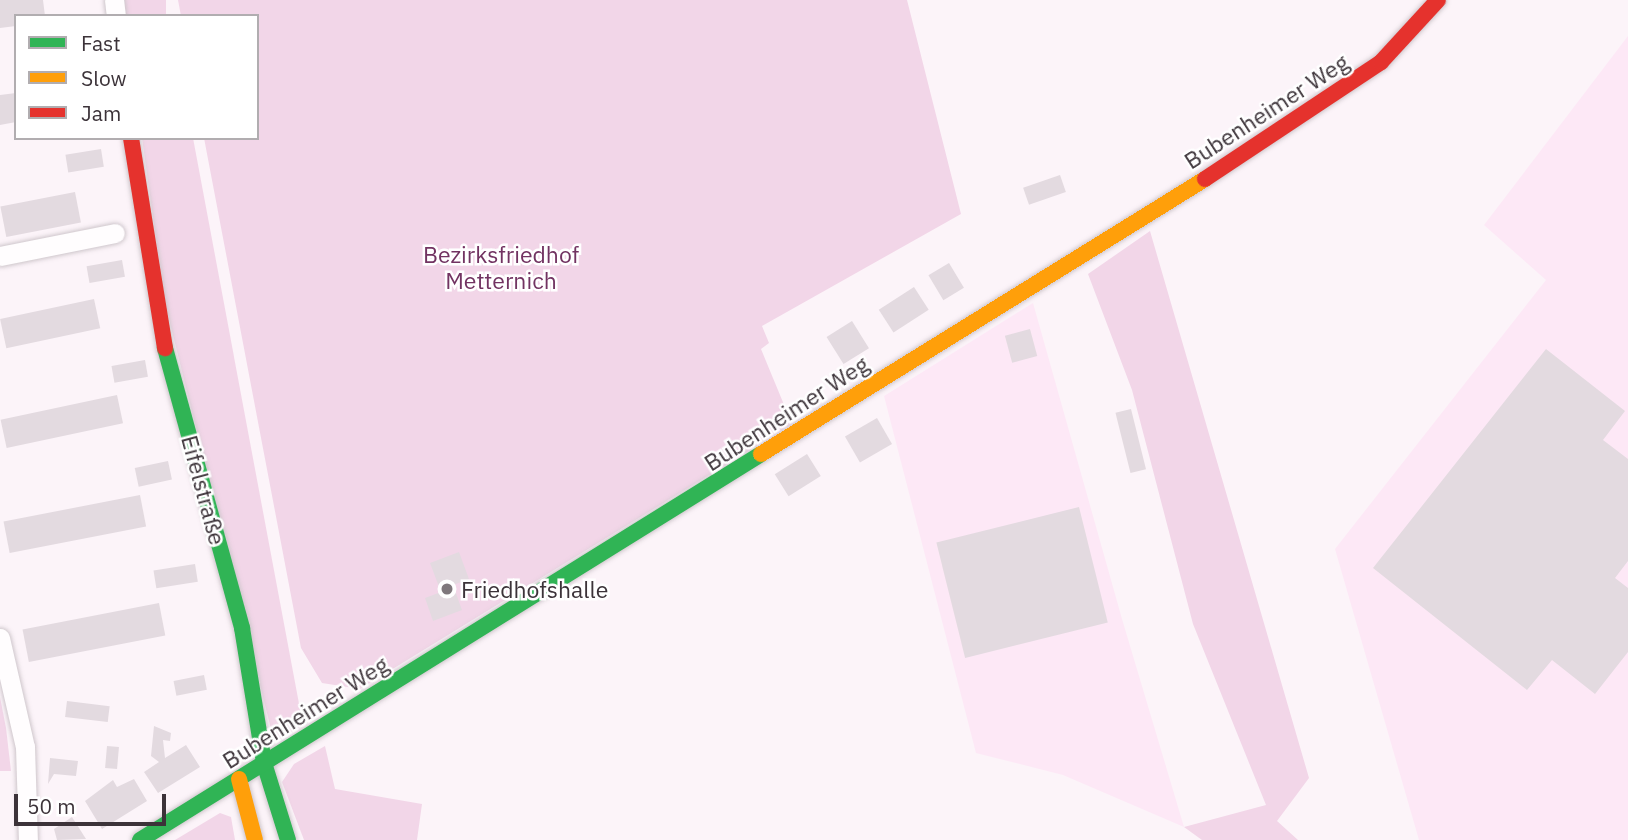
<!DOCTYPE html>
<html>
<head>
<meta charset="utf-8">
<style>
	body { margin:0 }
	#map { position:relative; width:1628px; height:840px; overflow:hidden; background:#fcf4f9; font-family:"IBM Plex Sans",sans-serif }
	div>[style] { position:absolute }
	[style*='--x'] { left:calc(var(--x)*1px); top:calc(var(--y)*1px); width:calc(var(--w)*1px); rotate:calc(var(--a)*1deg) }
	.built>* { inset:0; background:#fde8f6 }
	.green>* { inset:0; background:#f2d6e8; transform-origin:0 0 }
	.building>* { inset:0; background:#e3dae0; transform-origin:0 0 }
	.roads { filter:drop-shadow(0 0 2px #cfc7cc) drop-shadow(0 0 2px #cfc7cc) }
	.street>* { height:19px; margin:-9.5px; padding:0 9.5px; transform-origin:9.5px; border-radius:9.5px; background:#fffdfe }
	.fast>* { height:16px; margin:-8px; padding:0 8px; transform-origin:8px; border-radius:8px; background:#30b455 }
	.slow>* { height:16px; margin:-8px; padding:0 8px; transform-origin:8px; border-radius:8px; background:#ff9f0a }
	.jam>* { height:16px; margin:-8px; padding:0 8px; transform-origin:8px; border-radius:8px; background:#e5322d }
	.dots>* { width:19px; height:19px; translate:-50% -50%; box-sizing:border-box; border:4px solid #fff; border-radius:50% }
	span { translate:-50% -50%; white-space:nowrap; text-align:center; line-height:1.15; -webkit-text-stroke:5px #fff; paint-order:stroke }
	.street-label { font-size:23px; color:#3c3339 }
	.park-label { font-size:23px; color:#723362 }
	.poi-label { font-size:23px; color:#3c3339 }
	.left { translate:0 -50%; text-align:left }
	.legend { position:absolute; left:14px; top:14px; width:245px; height:126px; box-sizing:border-box; background:#fff; border:2px solid #b1adb0; margin:0; padding:9px 12px; list-style:none; font-size:21px; color:#3c3339 }
	.legend li { display:flex; align-items:center; gap:14px; height:35px }
	.legend b { width:35px; border:2px solid #b1adb0 }
	.scale { position:absolute; left:14px; top:794px; width:152px; height:32px; box-sizing:border-box; border:4px solid #3c3339; border-top:0; padding-left:9px; font-size:21px; line-height:24px; white-space:nowrap; color:#3c3339; -webkit-text-stroke:5px #fff; paint-order:stroke }
</style>
</head>
<body>
<div id="map">
	<div class="built">
		<i style="clip-path:polygon(1628px 36px,1628px 840px,1419px 840px,1335px 549px,1546px 280px,1484px 225px)"></i>
		<i style="clip-path:polygon(1033px 303px,1122px 619px,1184px 827px,1063px 775px,976px 753px,884px 396px)"></i>
	</div>
	<div class="green">
		<i style="left:125px;top:0;width:41px;height:16px"></i>
		<i style="clip-path:polygon(178px 0,907px 0,961px 214px,762px 326px,769px 343px,761px 349px,792px 424px,360px 689px,322px 683px,301px 648px,204px 138px,257px 138px,257px 16px,181px 16px)"></i>
		<i style="clip-path:polygon(142px 138px,193px 138px,303px 725px,280px 740px,271px 729px,165px 303px)"></i>
		<i style="clip-path:polygon(1150px 231px,1309px 778px,1277px 821px,1298px 840px,1202px 840px,1184px 827px,1266px 805px,1193px 624px,1132px 390px,1088px 274px)"></i>
		<i style="clip-path:polygon(0 697px,6px 728px,11px 771px,0 771px)"></i>
		<i style="clip-path:polygon(325px 746px,335px 789px,422px 804px,417px 840px,304px 840px,282px 782px,294px 764px)"></i>
		<i style="clip-path:polygon(220px 813px,231px 817px,235px 840px,175px 840px)"></i>
	</div>
	<div class="building">
		<i style="clip-path:polygon(0 0,43px 0,45px 16px,16px 16px,16px 26px,0 28px)"></i>
		<i style="clip-path:polygon(16px 93px,16px 122px,0 125px,0 95px)"></i>
		<i style="left:101px;top:149px;width:18px;height:36px;rotate:81deg"></i>
		<i style="left:1060px;top:175px;width:18px;height:39px;rotate:71deg"></i>
		<i style="left:75px;top:192px;width:31px;height:76px;rotate:79deg"></i>
		<i style="left:122px;top:260px;width:17px;height:36px;rotate:80deg"></i>
		<i style="left:949px;top:263px;width:29px;height:24px;rotate:59deg"></i>
		<i style="left:914px;top:287px;width:27px;height:42px;rotate:57deg"></i>
		<i style="left:94px;top:299px;width:30px;height:96px;rotate:78deg"></i>
		<i style="left:852px;top:321px;width:32px;height:30px;rotate:58deg"></i>
		<i style="left:1030px;top:329px;width:28px;height:26px;rotate:75deg"></i>
		<i style="clip-path:polygon(1546px 349px,1625px 411px,1603px 440px,1628px 459px,1628px 561px,1615px 578px,1628px 588px,1628px 652px,1595px 694px,1552px 660px,1527px 690px,1373px 568px)"></i>
		<i style="left:145px;top:360px;width:17px;height:34px;rotate:80deg"></i>
		<i style="left:117px;top:395px;width:29px;height:119px;rotate:78deg"></i>
		<i style="left:1131px;top:409px;width:62px;height:16px;rotate:76deg"></i>
		<i style="left:877px;top:418px;width:30px;height:37px;rotate:60deg"></i>
		<i style="left:807px;top:454px;width:26px;height:38px;rotate:58deg"></i>
		<i style="left:168px;top:461px;width:19px;height:34px;rotate:78deg"></i>
		<i style="left:140px;top:495px;width:32px;height:139px;rotate:79deg"></i>
		<i style="left:1079px;top:507px;width:119px;height:147px;rotate:76deg"></i>
		<i style="clip-path:polygon(459px 552px,469px 579px,453px 585px,462px 610px,433px 621px,425px 598px,441px 592px,430px 563px)"></i>
		<i style="left:195px;top:564px;width:18px;height:42px;rotate:81deg"></i>
		<i style="left:159px;top:603px;width:33px;height:139px;rotate:79deg"></i>
		<i style="left:204px;top:675px;width:15px;height:31px;rotate:79deg"></i>
		<i style="left:67px;top:701px;width:43px;height:16px;rotate:7deg"></i>
		<i style="clip-path:polygon(154px 726px,171px 733px,170px 741px,163px 740px,165px 758px,186px 745px,200px 767px,158px 793px,144px 772px,159px 762px,151px 756px)"></i>
		<i style="left:107px;top:746px;width:12px;height:22px;rotate:5deg"></i>
		<i style="clip-path:polygon(50px 758px,78px 761px,76px 776px,54px 774px,48px 784px)"></i>
		<i style="clip-path:polygon(134px 779px,147px 801px,102px 829px,85px 801px,113px 780px,117px 787px)"></i>
		<i style="clip-path:polygon(72px 817px,86px 839px,57px 840px,54px 829px)"></i>
	</div>
	<div class="roads">
		<div class="street">
			<i style="--x:114;--y:0;--w:16;--a:83"></i>
			<i style="--x:0;--y:256;--w:117;--a:-11.3"></i>
			<i style="--x:0;--y:638;--w:112;--a:77.1"></i>
			<i style="--x:25;--y:747;--w:93;--a:88.2"></i>
		</div>
		<div class="fast">
			<i style="--x:165;--y:348;--w:290;--a:74.6"></i>
			<i style="--x:242;--y:628;--w:137;--a:80.7"></i>
			<i style="--x:264;--y:763;--w:81;--a:72.7"></i>
			<i style="--x:140;--y:840;--w:731;--a:-31.86"></i>
		</div>
		<div class="slow">
			<i style="--x:761;--y:454;--w:522;--a:-31.77"></i>
			<i style="--x:239;--y:779;--w:63;--a:75.3"></i>
		</div>
		<div class="jam">
			<i style="--x:131;--y:138;--w:213;--a:80.8"></i>
			<i style="--x:1205;--y:179;--w:211;--a:-33.6"></i>
			<i style="--x:1381;--y:62;--w:84;--a:-47.4"></i>
		</div>
	</div>
	<div class="dots">
		<i style="left:447px;top:589px;background:#7f777c"></i>
	</div>
	<div class="street-label">
		<span style="left:1266px;top:111px;rotate:-33deg">Bubenheimer Weg</span>
		<span style="left:786px;top:413px;rotate:-33deg">Bubenheimer Weg</span>
		<span style="left:204px;top:490px;rotate:75deg">Eifelstraße</span>
		<span style="left:305px;top:712px;rotate:-32deg">Bubenheimer Weg</span>
	</div>
	<div class="park-label">
		<span style="left:501px;top:267px">Bezirksfriedhof<br>Metternich</span>
	</div>
	<div class="poi-label">
		<span class="left" style="left:461px;top:589px">Friedhofshalle</span>
	</div>
	<ul class="legend">
	<li><b style="height:9px;background:#30b455"></b>Fast</li>
	<li><b style="height:9px;background:#ff9f0a"></b>Slow</li>
	<li><b style="height:9px;background:#e5322d"></b>Jam</li>
	</ul>
	<div class="scale">50 m</div>
</div>
</body>
</html>
